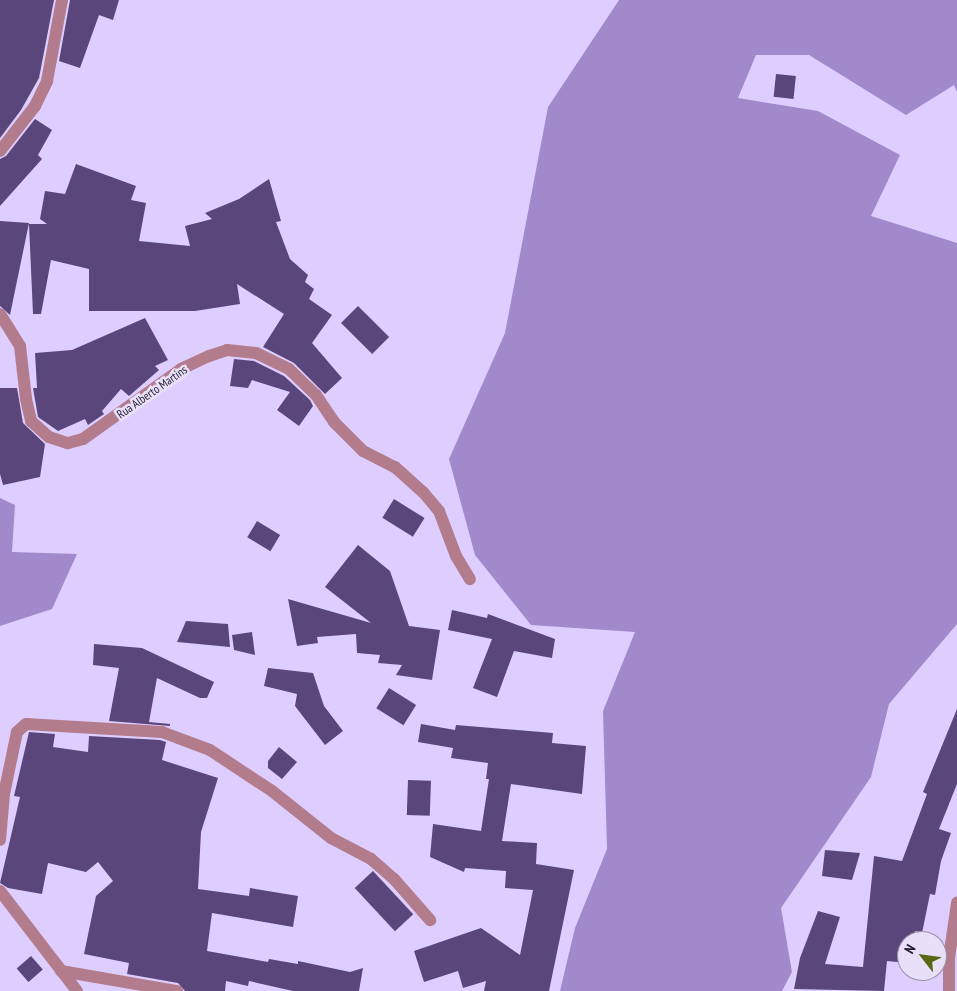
<!DOCTYPE html>
<html>
<head>
<meta charset="utf-8">
<style>
	body { margin:0 }
	#map { position:relative; width:957px; height:991px; overflow:hidden; background:#deceff; font-family:"PT Sans Narrow",sans-serif }
	div>[style] { position:absolute }
	[style*='--x'] { left:calc(var(--x)*1px); top:calc(var(--y)*1px); width:calc(var(--w)*1px); rotate:calc(var(--a)*1deg) }
	.forest>* { inset:0; background:#a189cb }
	.building>* { inset:0; background:#5a467b; transform-origin:0 0 }
	.minor>* { height:12px; margin:-6px; padding:0 6px; transform-origin:6px; border-radius:6px; background:#b37c8c }
	span { translate:-50% -50%; white-space:nowrap; text-align:center; line-height:1.15; -webkit-text-stroke:5px #e8e0f9; paint-order:stroke }
	.street-label { font-size:12px; color:#241c33 }
	.north { position:absolute; left:897px; top:931px; width:50px; height:50px; box-sizing:border-box; background:#e8e0f9; border:1px solid #9a92aa; border-radius:50%; rotate:300deg; font-size:14px; font-weight:700; line-height:20px; text-align:center; color:#241c33 }
	.north::after { content:''; display:block; margin:auto; width:18px; height:22px; background:#586812; clip-path:polygon(50% 0,100% 100%,50% 72%,0 100%) }
</style>
</head>
<body>
<div id="map">
	<div class="forest">
		<i style="clip-path:polygon(619px 0,957px 0,957px 92px,954px 85px,906px 115px,809px 55px,756px 55px,738px 98px,818px 111px,900px 155px,871px 216px,957px 243px,957px 624px,889px 704px,871px 777px,781px 908px,792px 972px,782px 991px,560px 991px,575px 928px,607px 849px,603px 711px,635px 632px,531px 625px,475px 555px,449px 459px,505px 333px,548px 107px)"></i>
		<i style="clip-path:polygon(0 498px,15px 505px,12px 552px,77px 554px,52px 609px,0 626px)"></i>
	</div>
	<div class="building">
		<i style="clip-path:polygon(0 0,54px 0,39px 78px,21px 110px,0 138px)"></i>
		<i style="clip-path:polygon(70px 0,119px 0,113px 20px,99px 15px,80px 68px,59px 61px)"></i>
		<i style="left:776px;top:74px;width:20px;height:23px;rotate:6deg"></i>
		<i style="clip-path:polygon(35px 119px,52px 130px,38px 155px,42px 159px,0 206px,0 159px,6px 156px)"></i>
		<i style="clip-path:polygon(76px 164px,136px 186px,131px 200px,146px 203px,139px 241px,190px 246px,185px 226px,212px 219px,205px 213px,239px 199px,269px 179px,281px 221px,276px 222px,290px 259px,308px 275px,305px 282px,314px 289px,309px 299px,332px 315px,312px 343px,342px 378px,325px 394px,294px 363px,263px 347px,284px 314px,237px 284px,240px 304px,195px 311px,89px 311px,89px 269px,51px 260px,41px 314px,33px 314px,29px 224px,47px 224px,40px 219px,45px 191px,65px 194px)"></i>
		<i style="clip-path:polygon(0 221px,29px 223px,10px 315px,0 306px)"></i>
		<i style="left:358px;top:306px;width:44px;height:24px;rotate:45deg"></i>
		<i style="clip-path:polygon(145px 318px,168px 360px,155px 366px,159px 370px,129px 396px,121px 389px,102px 411px,104px 414px,88px 425px,85px 419px,58px 431px,38px 417px,33px 388px,37px 388px,35px 353px,72px 350px)"></i>
		<i style="clip-path:polygon(234px 359px,254px 361px,284px 376px,310px 400px,313px 406px,299px 426px,277px 410px,290px 392px,252px 380px,248px 388px,230px 386px)"></i>
		<i style="clip-path:polygon(0 388px,17px 388px,23px 423px,45px 444px,40px 477px,3px 485px,0 474px)"></i>
		<i style="left:394px;top:499px;width:36px;height:22px;rotate:32deg"></i>
		<i style="left:257px;top:521px;width:27px;height:19px;rotate:31deg"></i>
		<i style="clip-path:polygon(358px 545px,390px 571px,409px 626px,440px 630px,432px 680px,396px 675px,402px 665px,378px 663px,380px 655px,357px 653px,356px 634px,317px 637px,318px 643px,297px 646px,288px 599px,371px 623px,325px 587px)"></i>
		<i style="clip-path:polygon(452px 610px,487px 618px,488px 614px,555px 639px,552px 658px,514px 651px,497px 697px,473px 688px,492px 639px,448px 630px)"></i>
		<i style="clip-path:polygon(186px 621px,228px 624px,230px 647px,177px 642px)"></i>
		<i style="clip-path:polygon(252px 632px,255px 655px,234px 650px,232px 635px)"></i>
		<i style="clip-path:polygon(94px 644px,142px 648px,214px 682px,207px 698px,200px 698px,157px 678px,149px 722px,170px 724px,170px 726px,109px 721px,119px 668px,93px 665px)"></i>
		<i style="clip-path:polygon(268px 668px,313px 673px,324px 706px,343px 731px,325px 745px,295px 706px,297px 694px,264px 686px)"></i>
		<i style="left:389px;top:688px;width:32px;height:24px;rotate:32deg"></i>
		<i style="clip-path:polygon(957px 709px,957px 784px,939px 829px,951px 833px,941px 861px,935px 895px,930px 894px,922px 933px,915px 931px,914px 941px,907px 941px,907px 963px,887px 961px,884px 991px,794px 989px,800px 958px,818px 911px,840px 917px,825px 964px,863px 967px,874px 856px,902px 861px,927px 794px,923px 792px)"></i>
		<i style="clip-path:polygon(421px 724px,455px 730px,456px 725px,553px 733px,552px 743px,586px 746px,582px 794px,511px 784px,502px 841px,537px 843px,536px 864px,574px 870px,549px 991px,484px 991px,486px 981px,463px 988px,458px 971px,424px 982px,414px 951px,481px 928px,520px 955px,533px 890px,505px 888px,506px 871px,465px 868px,464px 872px,430px 857px,433px 824px,481px 831px,489px 779px,486px 779px,488px 763px,451px 758px,453px 748px,418px 742px)"></i>
		<i style="clip-path:polygon(29px 732px,55px 734px,53px 747px,88px 752px,89px 736px,160px 740px,166px 742px,162px 760px,218px 778px,201px 832px,198px 889px,249px 896px,250px 888px,298px 896px,293px 927px,212px 913px,207px 951px,268px 962px,269px 959px,298px 964px,298px 961px,350px 972px,363px 968px,359px 991px,293px 991px,249px 981px,248px 986px,226px 981px,225px 991px,185px 991px,178px 983px,127px 974px,129px 963px,84px 954px,96px 896px,113px 881px,98px 862px,86px 872px,48px 863px,42px 894px,8px 888px,0 883px,20px 797px,14px 796px)"></i>
		<i style="clip-path:polygon(279px 747px,297px 762px,282px 779px,268px 768px,268px 761px)"></i>
		<i style="left:408px;top:780px;width:23px;height:35px;rotate:2deg"></i>
		<i style="clip-path:polygon(825px 850px,860px 853px,852px 880px,822px 876px)"></i>
		<i style="left:373px;top:871px;width:59px;height:25px;rotate:47deg"></i>
		<i style="left:31px;top:956px;width:18px;height:19px;rotate:49deg"></i>
	</div>
	<div class="minor">
		<i style="--x:0;--y:151;--w:57;--a:-52.1"></i>
		<i style="--x:35;--y:106;--w:28;--a:-64"></i>
		<i style="--x:47;--y:81;--w:82;--a:-79.5"></i>
		<i style="--x:0;--y:314;--w:38;--a:58"></i>
		<i style="--x:20;--y:346;--w:53;--a:83.5"></i>
		<i style="--x:26;--y:399;--w:23;--a:77"></i>
		<i style="--x:31;--y:421;--w:24;--a:42"></i>
		<i style="--x:49;--y:437;--w:20;--a:18"></i>
		<i style="--x:68;--y:443;--w:16;--a:-15"></i>
		<i style="--x:83;--y:439;--w:120;--a:-35.5"></i>
		<i style="--x:181;--y:369;--w:31;--a:-25"></i>
		<i style="--x:209;--y:356;--w:19;--a:-18"></i>
		<i style="--x:227;--y:350;--w:29;--a:6"></i>
		<i style="--x:256;--y:353;--w:37;--a:26"></i>
		<i style="--x:289;--y:369;--w:37;--a:44"></i>
		<i style="--x:316;--y:395;--w:32;--a:56"></i>
		<i style="--x:334;--y:422;--w:41;--a:45"></i>
		<i style="--x:363;--y:451;--w:36;--a:27"></i>
		<i style="--x:395;--y:467;--w:38;--a:42"></i>
		<i style="--x:423;--y:492;--w:25;--a:50"></i>
		<i style="--x:439;--y:511;--w:48;--a:69.3"></i>
		<i style="--x:456;--y:556;--w:27;--a:59"></i>
		<i style="--x:0;--y:840;--w:46;--a:-85"></i>
		<i style="--x:4;--y:794;--w:63;--a:-78.2"></i>
		<i style="--x:17;--y:732;--w:12;--a:-42"></i>
		<i style="--x:26;--y:724;--w:136;--a:3.4"></i>
		<i style="--x:162;--y:732;--w:51;--a:20.6"></i>
		<i style="--x:210;--y:750;--w:74;--a:33.5"></i>
		<i style="--x:272;--y:791;--w:75;--a:38.5"></i>
		<i style="--x:331;--y:838;--w:45;--a:27.7"></i>
		<i style="--x:371;--y:859;--w:30;--a:41"></i>
		<i style="--x:394;--y:879;--w:55;--a:48.7"></i>
		<i style="--x:0;--y:891;--w:126;--a:52.4"></i>
		<i style="--x:61;--y:971;--w:118;--a:9.8"></i>
		<i style="--x:949;--y:991;--w:33;--a:-90"></i>
		<i style="--x:949;--y:958;--w:56;--a:-81.7"></i>
	</div>
	<div class="street-label">
		<span style="left:152px;top:392px;rotate:-35deg">Rua Alberto Martins</span>
	</div>
	<div class="north">N</div>
</div>
</body>
</html>
